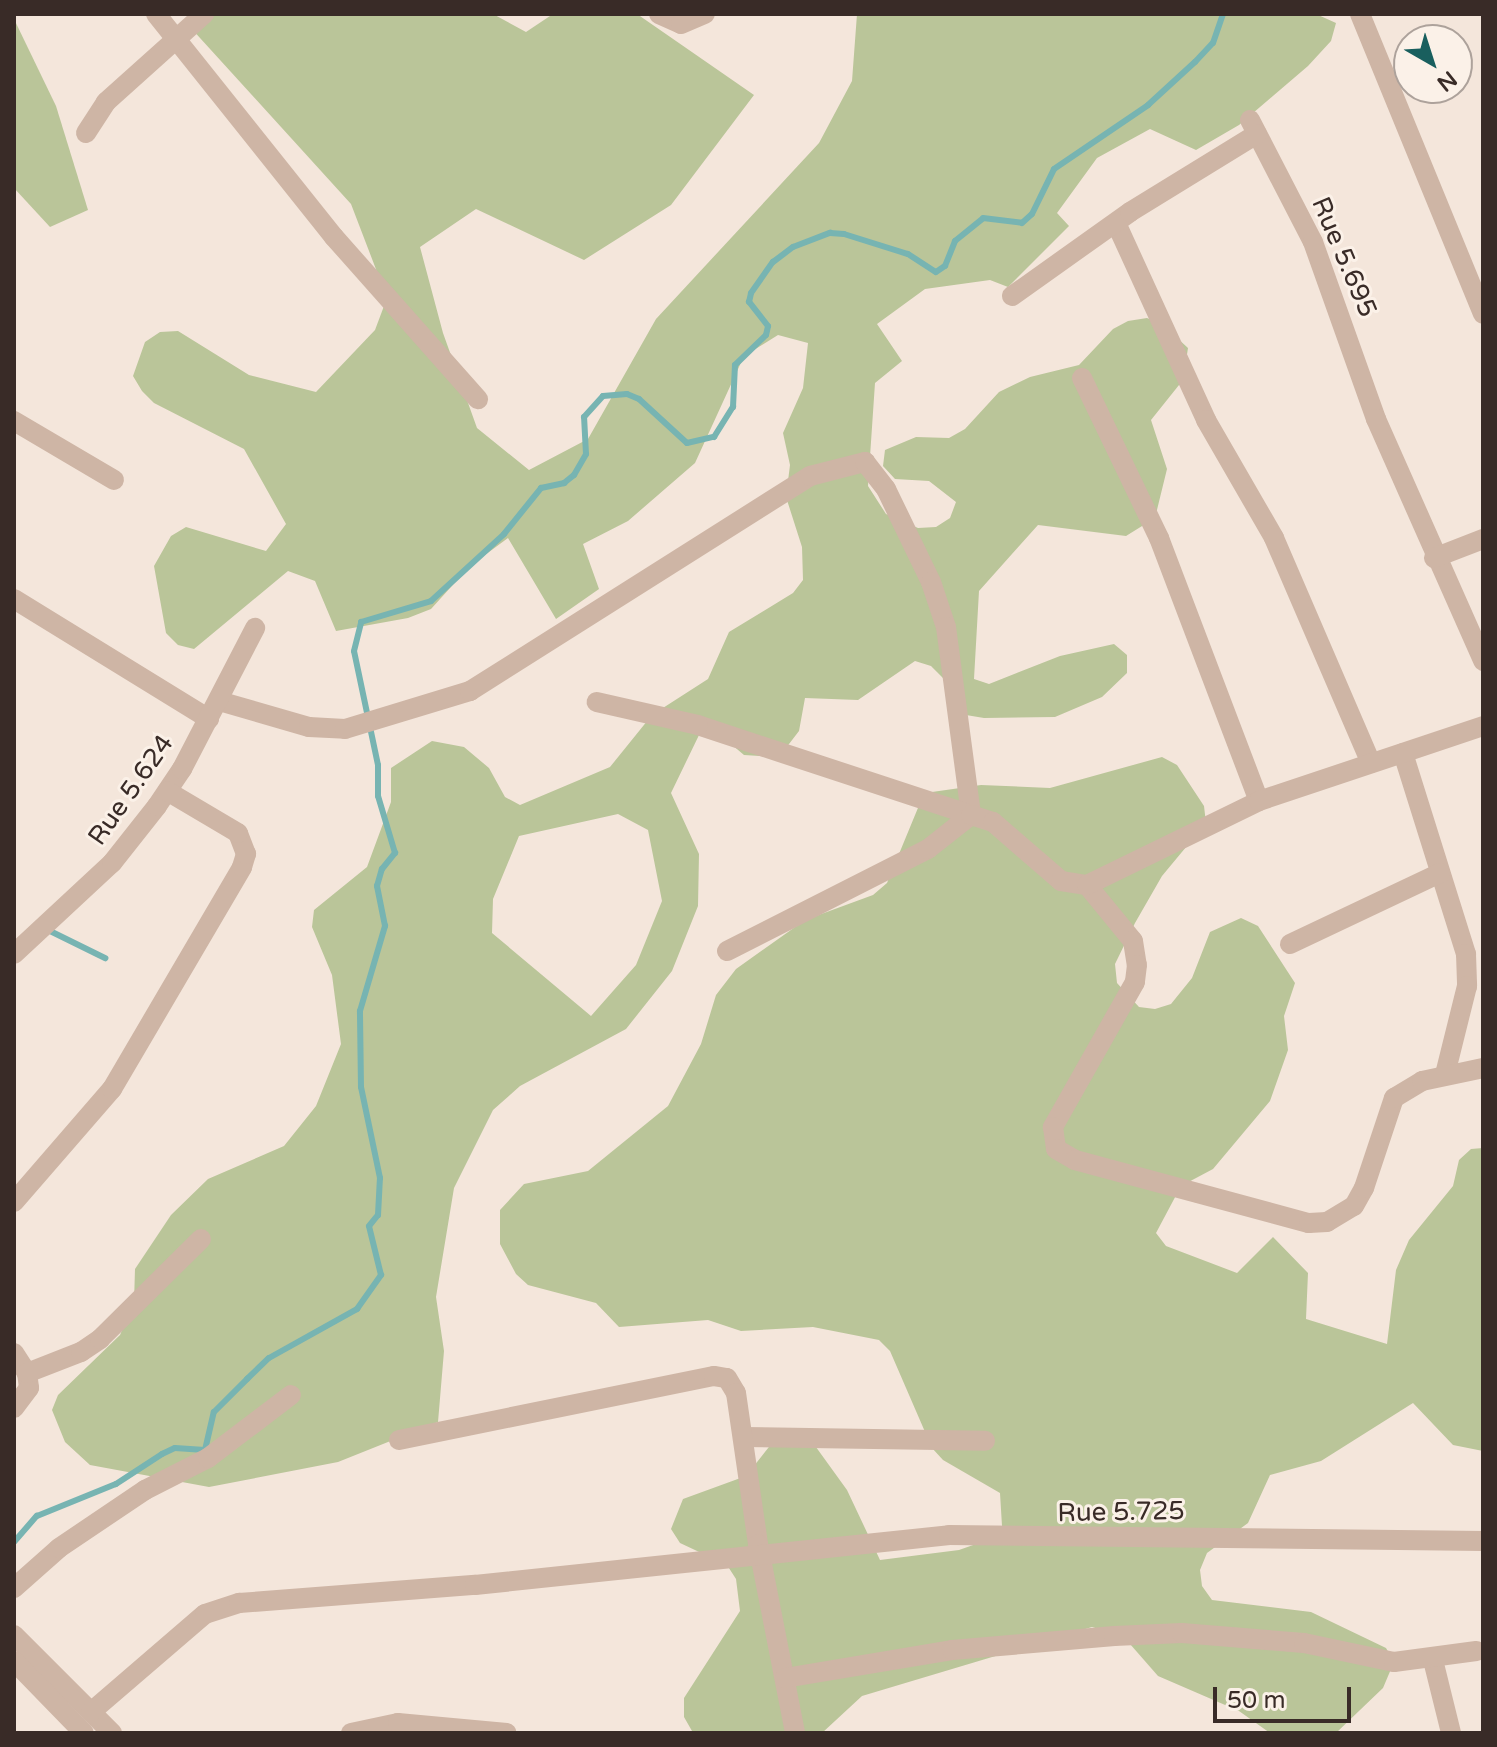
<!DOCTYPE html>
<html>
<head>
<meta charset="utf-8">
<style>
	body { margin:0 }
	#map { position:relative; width:1497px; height:1747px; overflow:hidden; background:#f4e6db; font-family:"Varela Round",sans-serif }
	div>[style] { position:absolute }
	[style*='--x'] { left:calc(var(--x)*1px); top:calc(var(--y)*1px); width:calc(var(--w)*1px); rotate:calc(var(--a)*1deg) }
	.green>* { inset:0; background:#bac599 }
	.stream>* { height:6px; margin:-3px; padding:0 3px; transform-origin:3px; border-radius:3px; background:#77b4b2 }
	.minor>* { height:20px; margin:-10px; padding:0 10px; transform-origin:10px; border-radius:10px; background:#ceb5a5 }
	span { translate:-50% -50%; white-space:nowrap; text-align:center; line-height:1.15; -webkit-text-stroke:6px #fbf1e8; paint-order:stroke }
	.street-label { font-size:26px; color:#392b27 }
	.frame { position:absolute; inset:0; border:16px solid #392b27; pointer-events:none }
	.north { position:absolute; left:1393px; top:24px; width:80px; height:80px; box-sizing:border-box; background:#fbf1e8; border:2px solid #ada29b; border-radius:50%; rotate:141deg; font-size:22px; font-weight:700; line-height:32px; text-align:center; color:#392b27 }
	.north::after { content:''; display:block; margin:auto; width:28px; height:36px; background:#195f5e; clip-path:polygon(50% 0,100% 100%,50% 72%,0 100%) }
	.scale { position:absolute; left:1213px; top:1687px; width:138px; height:36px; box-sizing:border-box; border:4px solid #392b27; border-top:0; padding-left:10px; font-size:24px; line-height:28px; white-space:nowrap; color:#392b27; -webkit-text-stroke:6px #fbf1e8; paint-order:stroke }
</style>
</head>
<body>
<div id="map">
	<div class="green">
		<i style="clip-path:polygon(evenodd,187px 14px,493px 14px,526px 32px,553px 14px,637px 14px,754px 95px,671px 205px,584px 260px,476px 209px,420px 247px,443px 333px,477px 428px,529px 470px,588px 439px,656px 319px,819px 143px,852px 81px,857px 14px,1316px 14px,1336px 23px,1331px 41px,1308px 66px,1239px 125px,1196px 150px,1150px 129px,1097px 158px,1057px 213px,1069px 226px,1008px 287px,990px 280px,925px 289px,877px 324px,902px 361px,875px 383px,868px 486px,886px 514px,918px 528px,936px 527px,950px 518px,956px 502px,929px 481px,895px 479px,883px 466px,885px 450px,916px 437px,949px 438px,965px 429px,999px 392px,1030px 377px,1079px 365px,1113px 329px,1128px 321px,1147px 318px,1163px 325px,1188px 348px,1183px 380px,1151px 420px,1167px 469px,1155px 518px,1126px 536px,1038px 525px,979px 591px,974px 679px,989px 684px,1060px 656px,1114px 644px,1127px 655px,1127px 673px,1102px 697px,1055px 717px,984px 718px,966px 715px,943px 678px,931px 666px,915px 661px,858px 700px,805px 698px,799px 731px,779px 757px,744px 755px,718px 733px,700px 733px,671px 793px,699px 854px,698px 906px,672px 971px,626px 1029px,520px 1086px,493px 1110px,454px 1188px,436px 1297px,444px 1351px,438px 1422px,338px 1462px,209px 1487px,90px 1465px,65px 1442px,52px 1410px,58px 1395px,120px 1335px,134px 1302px,135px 1269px,171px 1215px,208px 1179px,284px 1146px,316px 1106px,341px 1044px,332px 975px,312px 927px,314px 910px,367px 867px,391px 802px,391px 768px,432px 741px,464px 747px,489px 768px,505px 797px,520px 805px,610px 767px,652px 715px,708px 679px,729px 632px,793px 593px,803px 580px,802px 547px,786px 497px,790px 465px,783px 433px,803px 388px,808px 343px,778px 335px,744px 356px,695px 463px,628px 521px,583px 544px,599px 589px,556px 619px,508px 538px,470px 566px,431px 609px,408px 618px,336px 631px,315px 581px,288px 571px,194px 649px,178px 645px,166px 633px,154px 566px,171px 536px,186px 527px,266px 551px,286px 524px,244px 449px,154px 403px,142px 391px,133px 376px,145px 342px,160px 332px,178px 331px,249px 375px,316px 392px,375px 330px,387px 298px,351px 204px,190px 27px,187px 14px,618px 814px,648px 830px,662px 901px,636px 965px,591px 1016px,492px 933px,493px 899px,519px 836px,618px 814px)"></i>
		<i style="clip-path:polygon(14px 19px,56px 106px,88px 210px,50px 227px,14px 188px)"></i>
		<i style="clip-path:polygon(1162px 757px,1177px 765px,1204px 806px,1206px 823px,1162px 876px,1135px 923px,1115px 964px,1117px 983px,1139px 1007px,1155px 1009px,1171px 1004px,1192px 978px,1210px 932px,1241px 918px,1258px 926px,1295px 983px,1284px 1016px,1288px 1050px,1270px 1101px,1213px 1169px,1181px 1186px,1156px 1233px,1166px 1246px,1237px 1273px,1273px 1237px,1308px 1273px,1306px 1319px,1387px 1344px,1396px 1270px,1409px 1240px,1453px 1186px,1459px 1160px,1471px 1149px,1483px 1148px,1483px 1451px,1453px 1445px,1413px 1403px,1321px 1461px,1270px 1475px,1248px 1523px,1207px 1553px,1200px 1570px,1202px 1586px,1212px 1600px,1311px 1612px,1386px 1648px,1394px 1662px,1383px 1688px,1336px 1733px,1270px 1733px,1239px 1711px,1158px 1676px,1123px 1636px,1092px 1627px,862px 1696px,822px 1733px,687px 1733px,692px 1731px,684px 1717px,684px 1698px,740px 1611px,736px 1579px,727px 1565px,680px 1543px,671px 1529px,683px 1499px,746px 1476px,776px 1438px,808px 1436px,847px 1490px,880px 1560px,959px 1550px,993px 1538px,1002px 1526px,1000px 1493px,943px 1460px,932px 1448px,890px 1351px,879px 1340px,813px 1327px,741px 1331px,708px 1320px,619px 1327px,596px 1303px,528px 1285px,516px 1274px,500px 1244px,500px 1210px,524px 1184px,588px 1171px,668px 1106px,701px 1044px,716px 995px,736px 969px,805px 920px,873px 895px,887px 883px,920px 803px,932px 792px,981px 785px,1050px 788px)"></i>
	</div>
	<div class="stream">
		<i style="--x:48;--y:930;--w:64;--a:26.2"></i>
		<i style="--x:14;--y:1542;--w:35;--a:-49"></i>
		<i style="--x:37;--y:1516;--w:85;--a:-22.1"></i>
		<i style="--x:116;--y:1484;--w:55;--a:-33.1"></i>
		<i style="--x:162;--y:1454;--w:14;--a:-25"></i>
		<i style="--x:175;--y:1448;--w:30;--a:4"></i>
		<i style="--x:205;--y:1450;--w:39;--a:-77"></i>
		<i style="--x:214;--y:1412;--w:47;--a:-45"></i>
		<i style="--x:247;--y:1379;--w:30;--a:-44"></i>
		<i style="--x:269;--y:1358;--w:101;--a:-29.1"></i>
		<i style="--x:357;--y:1309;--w:42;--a:-54.8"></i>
		<i style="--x:381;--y:1275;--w:50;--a:-103.8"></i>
		<i style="--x:369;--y:1226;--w:14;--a:-51"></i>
		<i style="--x:378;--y:1215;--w:37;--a:-87"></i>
		<i style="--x:380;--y:1178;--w:93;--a:-101.8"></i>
		<i style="--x:361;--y:1087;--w:76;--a:-90.8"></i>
		<i style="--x:360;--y:1011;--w:89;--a:-73.6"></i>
		<i style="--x:385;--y:926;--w:41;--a:-101.3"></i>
		<i style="--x:377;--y:886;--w:18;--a:-74"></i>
		<i style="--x:382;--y:869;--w:21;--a:-51"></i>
		<i style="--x:395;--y:853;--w:59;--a:-106.6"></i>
		<i style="--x:378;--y:796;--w:31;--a:-90"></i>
		<i style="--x:378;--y:765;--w:116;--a:-101.9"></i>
		<i style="--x:354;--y:651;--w:30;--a:-76"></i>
		<i style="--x:361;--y:622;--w:73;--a:-16.7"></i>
		<i style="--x:431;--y:601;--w:99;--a:-42.5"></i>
		<i style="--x:504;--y:534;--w:59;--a:-51.2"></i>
		<i style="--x:541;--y:488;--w:24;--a:-12"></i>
		<i style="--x:564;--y:483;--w:13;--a:-39"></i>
		<i style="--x:574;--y:475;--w:24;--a:-60"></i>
		<i style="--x:586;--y:454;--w:37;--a:-93"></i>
		<i style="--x:584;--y:417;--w:28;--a:-48"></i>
		<i style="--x:603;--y:396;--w:24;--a:-5"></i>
		<i style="--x:627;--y:394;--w:13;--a:23"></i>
		<i style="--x:639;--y:399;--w:65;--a:42.5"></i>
		<i style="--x:687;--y:443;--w:28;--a:-13"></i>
		<i style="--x:714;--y:437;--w:36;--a:-58"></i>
		<i style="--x:733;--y:407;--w:42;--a:-87.3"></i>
		<i style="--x:735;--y:365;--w:43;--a:-44.1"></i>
		<i style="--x:766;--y:335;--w:9;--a:-77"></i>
		<i style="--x:768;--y:326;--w:31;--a:-128"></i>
		<i style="--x:749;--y:302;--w:9;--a:-77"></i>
		<i style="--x:751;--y:293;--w:38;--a:-55"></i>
		<i style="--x:773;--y:262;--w:25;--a:-37"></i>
		<i style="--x:793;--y:247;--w:40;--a:-21"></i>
		<i style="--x:830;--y:233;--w:14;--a:4"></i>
		<i style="--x:844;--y:234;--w:67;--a:17.4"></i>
		<i style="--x:908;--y:254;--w:33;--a:33"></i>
		<i style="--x:936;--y:272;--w:11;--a:-34"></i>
		<i style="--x:945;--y:266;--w:27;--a:-68"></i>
		<i style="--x:955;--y:241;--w:36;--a:-39"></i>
		<i style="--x:983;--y:218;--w:39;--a:7"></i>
		<i style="--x:1022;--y:223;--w:13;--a:-42"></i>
		<i style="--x:1032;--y:214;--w:50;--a:-63.9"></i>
		<i style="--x:1054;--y:169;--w:114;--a:-34.2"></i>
		<i style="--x:1148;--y:105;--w:64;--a:-42.5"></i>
		<i style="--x:1195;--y:62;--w:26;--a:-47"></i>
		<i style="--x:1213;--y:43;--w:31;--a:-71"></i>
	</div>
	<div class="minor">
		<i style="--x:156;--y:14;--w:285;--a:51.4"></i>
		<i style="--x:334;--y:237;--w:217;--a:48.4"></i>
		<i style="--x:659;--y:14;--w:24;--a:24"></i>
		<i style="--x:681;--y:24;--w:26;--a:-23"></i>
		<i style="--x:1360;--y:14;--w:324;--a:67.7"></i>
		<i style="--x:1250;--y:120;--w:137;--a:62.7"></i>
		<i style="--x:1313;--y:242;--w:188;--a:70.4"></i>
		<i style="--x:1376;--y:419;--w:265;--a:66.1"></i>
		<i style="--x:86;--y:133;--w:37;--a:-57"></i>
		<i style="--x:106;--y:102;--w:132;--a:-41.9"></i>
		<i style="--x:1116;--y:223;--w:217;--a:65.4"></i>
		<i style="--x:1206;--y:420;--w:136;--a:60"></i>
		<i style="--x:1274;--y:538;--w:245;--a:66.7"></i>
		<i style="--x:1012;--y:296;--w:145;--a:-35.4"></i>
		<i style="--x:1130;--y:212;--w:149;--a:-31.6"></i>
		<i style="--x:1082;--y:378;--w:178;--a:64.3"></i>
		<i style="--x:1159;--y:538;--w:281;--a:69.2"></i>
		<i style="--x:14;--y:421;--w:116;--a:30.5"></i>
		<i style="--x:1434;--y:558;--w:53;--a:-21.2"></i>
		<i style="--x:14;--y:599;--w:229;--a:31.6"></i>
		<i style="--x:219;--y:701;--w:94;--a:16.1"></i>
		<i style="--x:309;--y:727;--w:36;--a:3"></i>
		<i style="--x:345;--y:729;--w:131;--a:-16.9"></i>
		<i style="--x:470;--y:691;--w:402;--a:-32.3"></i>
		<i style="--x:810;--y:476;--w:57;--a:-14.3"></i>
		<i style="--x:865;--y:462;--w:34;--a:52"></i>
		<i style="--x:886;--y:489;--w:103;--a:64.2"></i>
		<i style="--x:931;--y:582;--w:47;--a:71.6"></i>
		<i style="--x:946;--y:627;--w:190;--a:82.4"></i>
		<i style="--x:971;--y:815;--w:287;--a:-161.8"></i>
		<i style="--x:698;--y:725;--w:104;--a:-167.2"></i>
		<i style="--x:1403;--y:753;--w:211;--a:72.6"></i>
		<i style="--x:1466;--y:954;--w:32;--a:88"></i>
		<i style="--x:1467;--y:986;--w:91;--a:104"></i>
		<i style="--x:1087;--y:885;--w:72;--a:50.6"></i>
		<i style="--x:1133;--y:941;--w:24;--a:81"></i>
		<i style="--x:1137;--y:965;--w:17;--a:97"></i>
		<i style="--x:1135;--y:982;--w:167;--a:119.5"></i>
		<i style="--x:1053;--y:1127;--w:22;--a:82"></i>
		<i style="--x:1056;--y:1149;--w:22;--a:30"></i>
		<i style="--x:1075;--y:1160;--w:242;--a:15.1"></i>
		<i style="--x:1309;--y:1223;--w:18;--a:-3"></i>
		<i style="--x:1327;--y:1222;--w:31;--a:-31"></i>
		<i style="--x:1354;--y:1206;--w:21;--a:-61"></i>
		<i style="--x:1364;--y:1188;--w:95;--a:-71.6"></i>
		<i style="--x:1394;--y:1098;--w:33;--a:-31"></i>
		<i style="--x:1422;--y:1081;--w:62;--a:-12"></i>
		<i style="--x:1290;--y:944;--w:166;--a:-25.3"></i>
		<i style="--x:727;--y:951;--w:225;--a:-26.9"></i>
		<i style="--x:928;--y:849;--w:55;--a:-38.3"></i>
		<i style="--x:971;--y:815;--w:23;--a:18"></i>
		<i style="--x:993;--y:822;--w:90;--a:40.9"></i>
		<i style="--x:1061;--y:881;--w:26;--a:9"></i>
		<i style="--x:1087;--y:885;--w:191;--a:-26"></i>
		<i style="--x:1259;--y:801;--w:236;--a:-18.5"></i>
		<i style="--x:14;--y:954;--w:134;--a:-42.9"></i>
		<i style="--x:112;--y:863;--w:73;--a:-51.7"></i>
		<i style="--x:157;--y:806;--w:45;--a:-56"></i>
		<i style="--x:182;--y:769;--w:159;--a:-62.6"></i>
		<i style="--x:14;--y:1202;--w:150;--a:-49.1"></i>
		<i style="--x:112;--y:1089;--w:257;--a:-59.6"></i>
		<i style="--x:242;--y:867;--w:14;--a:-73"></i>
		<i style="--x:246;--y:854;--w:22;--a:-111"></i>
		<i style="--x:238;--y:833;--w:82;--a:-149.4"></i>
		<i style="--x:14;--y:1353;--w:24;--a:57"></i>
		<i style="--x:27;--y:1373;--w:15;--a:82"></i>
		<i style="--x:29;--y:1388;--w:25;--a:127"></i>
		<i style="--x:27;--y:1373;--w:58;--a:-21.3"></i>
		<i style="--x:81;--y:1352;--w:23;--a:-34"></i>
		<i style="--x:100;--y:1339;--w:142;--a:-44.7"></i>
		<i style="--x:743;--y:1437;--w:242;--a:0.9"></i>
		<i style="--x:399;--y:1440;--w:321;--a:-11.5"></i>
		<i style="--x:714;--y:1376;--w:13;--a:9"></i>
		<i style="--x:727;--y:1378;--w:17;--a:59"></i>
		<i style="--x:736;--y:1393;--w:153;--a:81.7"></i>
		<i style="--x:758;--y:1544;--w:193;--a:78.9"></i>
		<i style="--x:14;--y:1588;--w:60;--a:-41.6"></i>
		<i style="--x:59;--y:1548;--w:104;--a:-34"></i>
		<i style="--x:145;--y:1490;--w:71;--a:-26.9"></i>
		<i style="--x:208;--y:1458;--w:104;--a:-37.2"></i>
		<i style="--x:14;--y:1635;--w:139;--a:45"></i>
		<i style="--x:1433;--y:1660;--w:75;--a:76.1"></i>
		<i style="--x:14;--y:1661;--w:100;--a:45.8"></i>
		<i style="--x:785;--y:1678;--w:169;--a:-9.5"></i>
		<i style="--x:952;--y:1650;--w:163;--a:-4.9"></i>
		<i style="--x:1114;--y:1636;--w:68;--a:-2.5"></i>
		<i style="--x:1182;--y:1633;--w:122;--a:4.7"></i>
		<i style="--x:1304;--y:1643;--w:92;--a:11.9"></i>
		<i style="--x:1394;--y:1662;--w:83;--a:-7.6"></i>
		<i style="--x:91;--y:1712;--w:150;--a:-40.7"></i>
		<i style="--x:205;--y:1614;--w:36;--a:-18"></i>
		<i style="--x:239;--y:1603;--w:237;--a:-4.4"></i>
		<i style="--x:475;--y:1585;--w:477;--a:-6"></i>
		<i style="--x:949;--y:1535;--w:534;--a:0.64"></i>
		<i style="--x:351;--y:1733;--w:48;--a:-12"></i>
		<i style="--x:398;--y:1723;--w:109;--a:5.2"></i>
	</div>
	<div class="street-label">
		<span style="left:1344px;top:257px;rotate:67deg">Rue 5.695</span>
		<span style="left:131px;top:790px;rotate:-55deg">Rue 5.624</span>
		<span style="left:1121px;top:1512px;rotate:-1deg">Rue 5.725</span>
	</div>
	<div class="frame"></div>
	<div class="north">N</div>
	<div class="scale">50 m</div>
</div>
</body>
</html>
